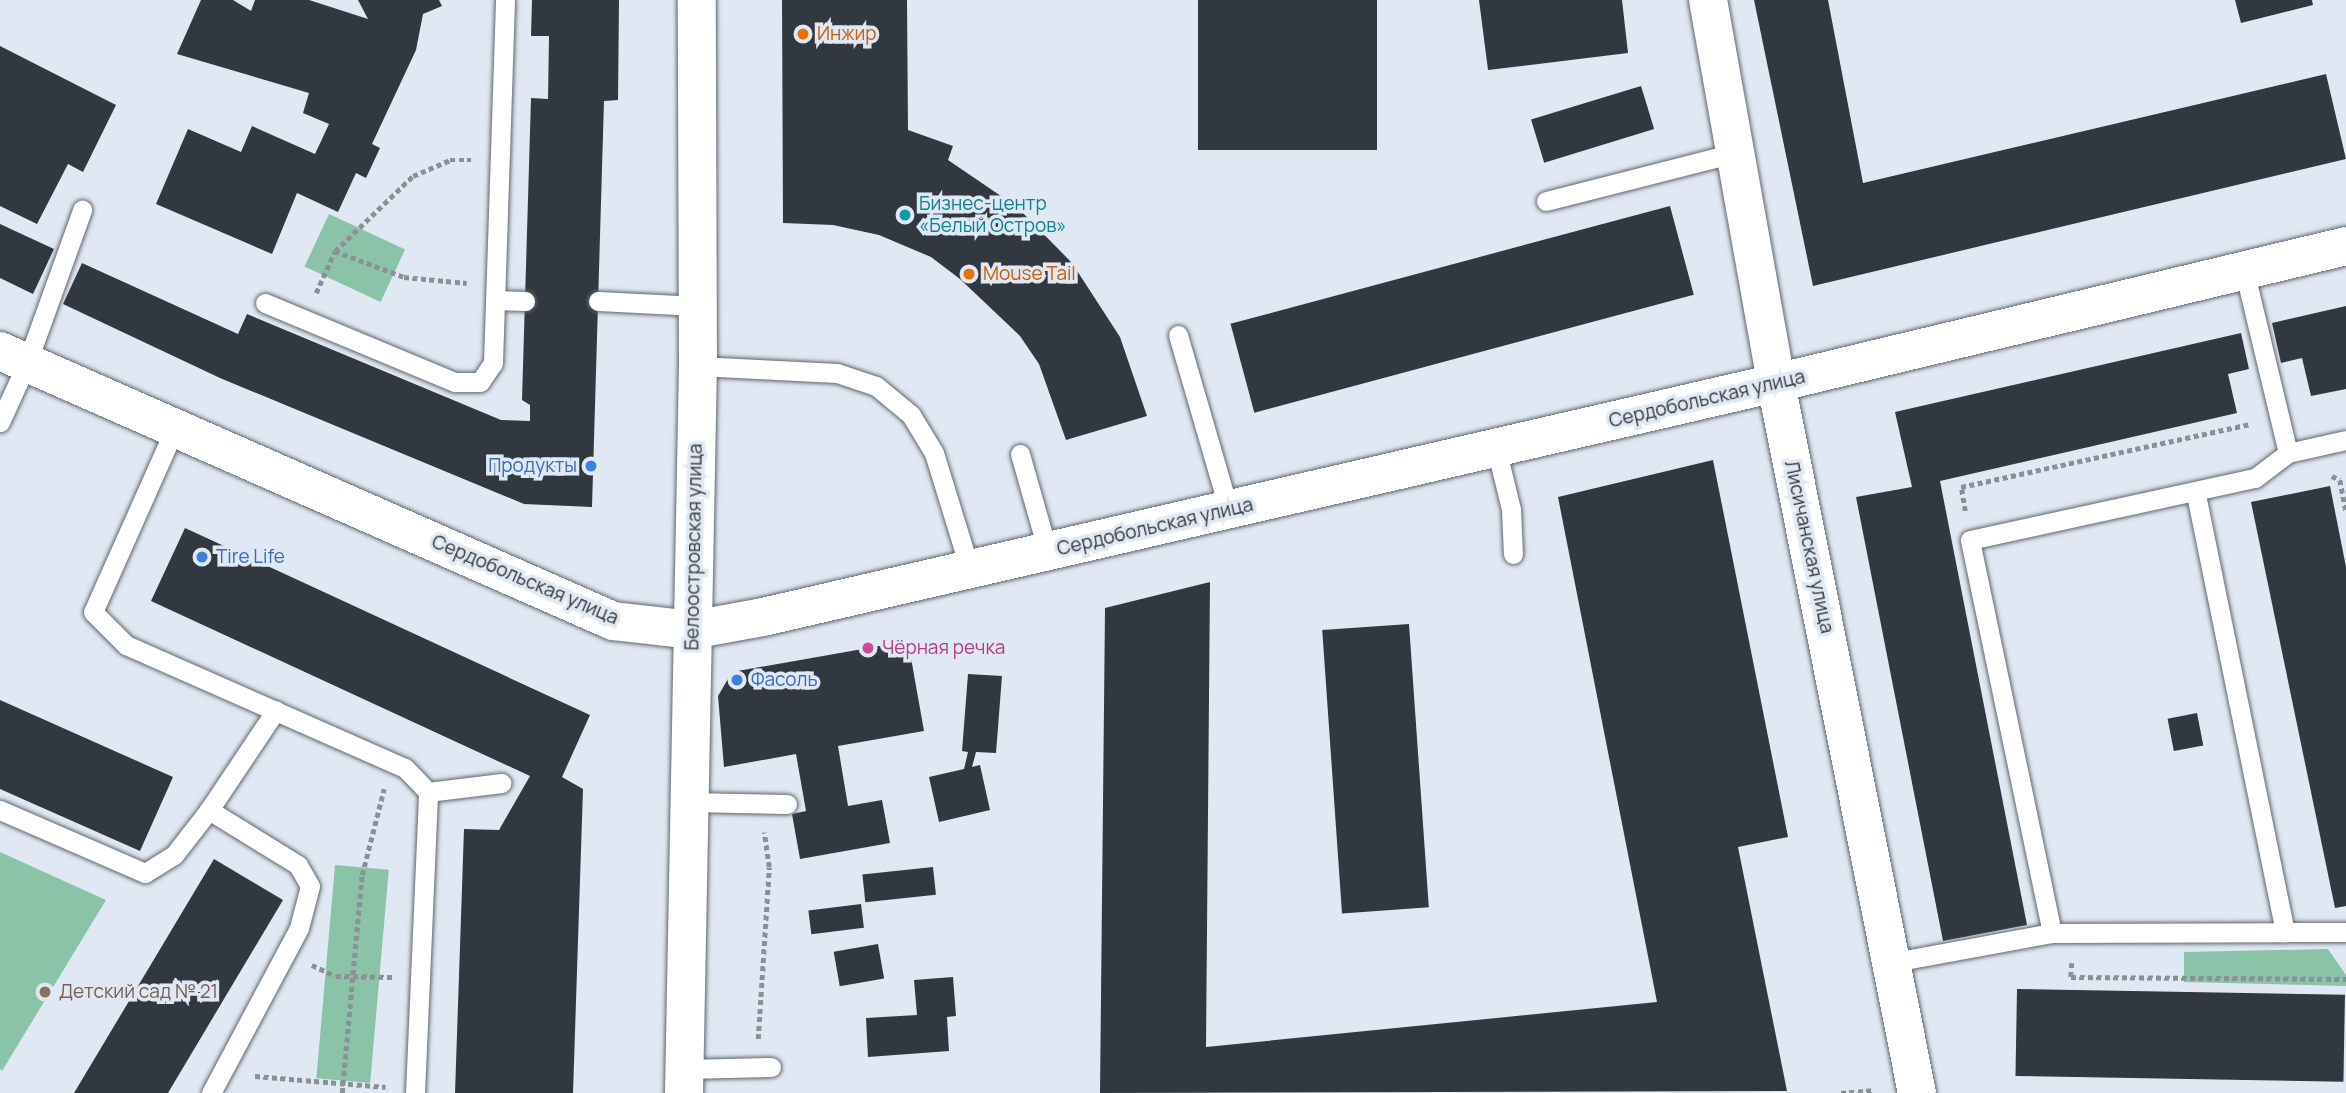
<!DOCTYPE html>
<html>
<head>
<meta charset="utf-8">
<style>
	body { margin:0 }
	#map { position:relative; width:2346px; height:1093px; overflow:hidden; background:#e0e9f3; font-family:Manrope,sans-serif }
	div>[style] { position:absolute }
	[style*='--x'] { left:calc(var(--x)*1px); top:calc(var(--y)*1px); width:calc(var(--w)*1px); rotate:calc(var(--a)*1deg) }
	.green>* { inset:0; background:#8bc3a8; transform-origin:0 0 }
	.building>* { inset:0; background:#31383f; transform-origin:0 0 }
	.path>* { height:4.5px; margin-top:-2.25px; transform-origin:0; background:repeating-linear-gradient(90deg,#899096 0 5px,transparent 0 8.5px) }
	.roads { filter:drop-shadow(0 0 2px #5f666f) drop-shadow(0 0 2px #5f666f) }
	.service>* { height:19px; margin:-9.5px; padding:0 9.5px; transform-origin:9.5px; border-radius:9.5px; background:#fff }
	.minor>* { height:38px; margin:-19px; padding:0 19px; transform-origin:19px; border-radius:19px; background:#fff }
	.tertiary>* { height:38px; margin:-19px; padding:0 19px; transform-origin:19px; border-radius:19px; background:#fff }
	.secondary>* { height:38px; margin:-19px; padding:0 19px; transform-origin:19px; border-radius:19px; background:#fff }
	.dots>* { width:19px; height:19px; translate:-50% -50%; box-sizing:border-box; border:4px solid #e0e9f3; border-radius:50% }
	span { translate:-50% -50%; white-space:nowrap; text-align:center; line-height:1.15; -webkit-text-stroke:7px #e0e9f3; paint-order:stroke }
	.food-label { font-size:19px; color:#c56008 }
	.left { translate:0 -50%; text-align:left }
	.culture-label { font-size:19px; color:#0d838f }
	.street-label { font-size:19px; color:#323639 }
	.shop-label { font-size:19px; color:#366cbe }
	.right { translate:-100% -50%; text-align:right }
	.hotel-label { font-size:19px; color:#b23c85 }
	.education-label { font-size:19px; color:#785e54 }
</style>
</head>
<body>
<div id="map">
	<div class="green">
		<i style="left:329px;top:214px;width:84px;height:58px;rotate:25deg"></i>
		<i style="clip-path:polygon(0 852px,106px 900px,2px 1071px,0 1069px)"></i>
		<i style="left:335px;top:865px;width:54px;height:214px;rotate:5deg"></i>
		<i style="clip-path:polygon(2328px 949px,2346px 975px,2346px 986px,2184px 982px,2184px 952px)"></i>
	</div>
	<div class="building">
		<i style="clip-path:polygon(201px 0,233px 0,251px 11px,255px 0,309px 0,368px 19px,358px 0,439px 0,442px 6px,423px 14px,416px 50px,372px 144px,380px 148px,366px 178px,356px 173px,338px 212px,297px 193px,272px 254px,156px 204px,188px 129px,241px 152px,252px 126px,315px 154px,329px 124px,303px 113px,309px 93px,177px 54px)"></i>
		<i style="clip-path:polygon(532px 0,619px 0,618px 100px,604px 101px,592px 507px,524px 504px,220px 378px,63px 304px,82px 263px,238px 334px,247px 314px,501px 420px,530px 421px,530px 405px,522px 400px,531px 98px,548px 99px,549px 36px,531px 36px)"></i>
		<i style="clip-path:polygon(782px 0,907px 0,908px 130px,953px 146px,948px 160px,1017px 207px,1072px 263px,1120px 337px,1147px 416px,1066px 440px,1039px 364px,1020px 336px,960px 279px,931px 257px,879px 235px,833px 225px,783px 223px)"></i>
		<i style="left:1198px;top:0;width:179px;height:150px"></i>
		<i style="clip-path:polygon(1479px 0,1622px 0,1628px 53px,1488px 70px)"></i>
		<i style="clip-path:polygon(1754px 0,1828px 0,1863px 183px,2326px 74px,2346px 159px,1813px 286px)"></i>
		<i style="clip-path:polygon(2235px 0,2312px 0,2313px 5px,2241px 23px)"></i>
		<i style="clip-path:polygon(0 46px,116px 105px,83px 172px,68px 164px,37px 224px,0 206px)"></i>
		<i style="left:1641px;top:86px;width:45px;height:115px;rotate:73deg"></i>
		<i style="left:1670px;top:206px;width:92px;height:455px;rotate:75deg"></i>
		<i style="clip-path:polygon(0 224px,54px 249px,33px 294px,0 278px)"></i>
		<i style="clip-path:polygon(2346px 306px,2346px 389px,2311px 396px,2302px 358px,2281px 363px,2272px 323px)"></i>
		<i style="clip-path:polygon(2241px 333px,2249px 369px,2228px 374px,2237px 413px,1940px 481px,2027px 925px,1943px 941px,1856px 497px,1912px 487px,1895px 412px)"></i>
		<i style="clip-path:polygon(1713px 460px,1788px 837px,1738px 847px,1787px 1091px,1100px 1093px,1105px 608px,1210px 582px,1206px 1047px,1657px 1002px,1558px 497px)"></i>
		<i style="clip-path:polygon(2330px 486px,2346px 567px,2346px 906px,2335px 908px,2251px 502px)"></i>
		<i style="clip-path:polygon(185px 528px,590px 715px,562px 777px,583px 789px,573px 1093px,455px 1093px,464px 829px,499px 830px,530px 776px,151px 601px)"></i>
		<i style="left:1409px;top:624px;width:284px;height:87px;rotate:86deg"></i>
		<i style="clip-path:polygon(908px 641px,924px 731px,838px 746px,848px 806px,882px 800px,890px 843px,800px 859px,792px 814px,806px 811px,796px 754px,724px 767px,718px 696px,732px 672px)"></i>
		<i style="clip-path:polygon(968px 674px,1002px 676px,996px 753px,976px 752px,972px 767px,980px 765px,990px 810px,939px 822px,929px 777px,964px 769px,968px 752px,962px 751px)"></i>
		<i style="clip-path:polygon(0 700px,173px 777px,140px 851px,0 789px)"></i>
		<i style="left:2197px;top:713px;width:33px;height:30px;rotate:79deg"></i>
		<i style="clip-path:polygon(214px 859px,283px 900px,196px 1046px,168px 1093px,74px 1093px)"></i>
		<i style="left:933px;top:867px;width:28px;height:71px;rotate:84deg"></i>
		<i style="left:861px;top:904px;width:24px;height:53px;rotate:83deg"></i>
		<i style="left:878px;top:944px;width:35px;height:45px;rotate:80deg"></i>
		<i style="clip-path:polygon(953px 977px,956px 1016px,947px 1017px,949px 1051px,868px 1057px,866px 1018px,917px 1015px,914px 980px)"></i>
		<i style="left:2017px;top:989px;width:328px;height:87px;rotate:1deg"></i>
	</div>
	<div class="path">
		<i style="--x:335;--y:251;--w:74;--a:20.6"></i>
		<i style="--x:404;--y:277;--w:63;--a:5.4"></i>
		<i style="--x:316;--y:293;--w:46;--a:-65.7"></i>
		<i style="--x:335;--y:251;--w:108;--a:-43.9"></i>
		<i style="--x:413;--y:176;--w:40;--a:-23.4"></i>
		<i style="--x:450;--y:160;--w:21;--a:0"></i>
		<i style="--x:2332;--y:476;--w:9;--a:27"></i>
		<i style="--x:2340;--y:480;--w:31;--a:79"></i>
		<i style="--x:1965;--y:511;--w:24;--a:-99"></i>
		<i style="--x:1961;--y:487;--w:296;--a:-12.3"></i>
		<i style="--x:2072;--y:963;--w:14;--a:94"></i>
		<i style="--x:2071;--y:977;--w:275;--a:0.4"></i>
		<i style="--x:312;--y:965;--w:26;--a:25"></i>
		<i style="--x:336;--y:976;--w:56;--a:1"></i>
		<i style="--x:758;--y:1039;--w:172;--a:-86.3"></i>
		<i style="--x:769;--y:867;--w:35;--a:-98"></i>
		<i style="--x:255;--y:1076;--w:131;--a:4.8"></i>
		<i style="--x:342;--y:1093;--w:219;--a:-84.8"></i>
		<i style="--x:362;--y:875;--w:89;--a:-75.7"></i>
		<i style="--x:1841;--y:1093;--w:34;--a:-5"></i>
	</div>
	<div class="roads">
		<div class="service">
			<i style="--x:1546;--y:201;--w:194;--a:-14.3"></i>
			<i style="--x:495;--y:300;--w:30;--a:2"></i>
			<i style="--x:598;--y:301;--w:100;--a:2.9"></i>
			<i style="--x:265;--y:303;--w:206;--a:22.6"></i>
			<i style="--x:455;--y:382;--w:25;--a:0"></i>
			<i style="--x:480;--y:382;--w:23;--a:-56"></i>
			<i style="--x:493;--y:363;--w:363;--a:-88.1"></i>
			<i style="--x:1178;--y:335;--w:182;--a:73.8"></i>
			<i style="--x:698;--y:366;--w:139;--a:2.9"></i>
			<i style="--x:837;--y:373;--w:41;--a:18.4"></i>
			<i style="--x:876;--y:386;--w:45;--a:39.6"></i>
			<i style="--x:911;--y:415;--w:44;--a:58.8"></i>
			<i style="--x:934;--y:453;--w:122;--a:72.9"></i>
			<i style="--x:0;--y:422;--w:65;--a:-65.4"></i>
			<i style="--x:27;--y:363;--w:163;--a:-70.2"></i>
			<i style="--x:175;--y:428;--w:201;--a:114"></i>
			<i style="--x:93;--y:612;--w:47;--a:45"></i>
			<i style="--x:126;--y:645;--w:305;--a:23.8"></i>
			<i style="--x:405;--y:768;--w:33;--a:46"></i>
			<i style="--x:1496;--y:448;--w:63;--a:76.2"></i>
			<i style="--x:1511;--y:509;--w:45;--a:87.5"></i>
			<i style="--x:2288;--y:453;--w:59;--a:-12.6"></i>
			<i style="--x:1020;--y:454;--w:102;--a:74.1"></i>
			<i style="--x:428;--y:792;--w:74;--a:-7"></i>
			<i style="--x:688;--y:802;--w:99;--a:1.2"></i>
			<i style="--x:0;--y:810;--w:158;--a:23.5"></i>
			<i style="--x:145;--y:873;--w:34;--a:-32"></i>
			<i style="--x:174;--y:855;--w:57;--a:-52.1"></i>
			<i style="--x:2285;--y:932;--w:61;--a:0"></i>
			<i style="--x:2052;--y:933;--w:233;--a:-0.2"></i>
			<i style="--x:2285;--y:932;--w:448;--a:-101.5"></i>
			<i style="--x:1894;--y:962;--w:161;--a:-10.4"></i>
			<i style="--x:2052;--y:933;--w:401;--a:-101.8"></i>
			<i style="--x:1970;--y:540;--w:292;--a:-12.3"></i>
			<i style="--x:2255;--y:478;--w:41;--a:-37.1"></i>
			<i style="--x:2288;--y:453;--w:188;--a:-103.5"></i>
			<i style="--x:684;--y:1069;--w:87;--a:-1.3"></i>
			<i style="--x:211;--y:1093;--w:187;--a:-61.9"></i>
			<i style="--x:299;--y:928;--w:43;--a:-75.3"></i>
			<i style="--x:310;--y:886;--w:24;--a:-120"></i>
			<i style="--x:298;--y:865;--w:105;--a:-148.3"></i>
			<i style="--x:209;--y:810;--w:120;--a:-56.2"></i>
			<i style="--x:415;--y:1093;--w:301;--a:-87.5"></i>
		</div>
		<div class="minor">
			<i style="--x:1708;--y:0;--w:389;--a:79.9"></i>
			<i style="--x:1776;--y:383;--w:724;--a:78.77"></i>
			<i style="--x:692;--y:630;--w:72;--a:-10.4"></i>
			<i style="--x:763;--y:617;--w:1040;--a:-13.01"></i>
			<i style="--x:1776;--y:383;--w:586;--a:-13.51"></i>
		</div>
		<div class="tertiary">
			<i style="--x:0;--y:351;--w:670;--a:23.77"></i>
			<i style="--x:613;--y:621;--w:80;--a:6.5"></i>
		</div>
		<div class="secondary">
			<i style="--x:684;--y:1093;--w:727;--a:-88.9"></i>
			<i style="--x:698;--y:366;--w:366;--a:-90.2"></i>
		</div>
	</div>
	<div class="dots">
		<i style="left:803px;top:34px;background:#e8710a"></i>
		<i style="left:905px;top:215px;background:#0f9aa8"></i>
		<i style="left:969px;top:274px;background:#e8710a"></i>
		<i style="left:591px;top:466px;background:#3f7fe0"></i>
		<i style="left:202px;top:557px;background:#3f7fe0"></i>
		<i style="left:868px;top:648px;background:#d1479c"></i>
		<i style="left:737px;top:680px;background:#3f7fe0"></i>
		<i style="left:45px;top:992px;background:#8d6e63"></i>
	</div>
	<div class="food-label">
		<span class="left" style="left:817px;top:34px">Инжир</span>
		<span class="left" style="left:983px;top:274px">Mouse Tail</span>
	</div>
	<div class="culture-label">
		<span class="left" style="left:919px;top:215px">Бизнес-центр<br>«Белый Остров»</span>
	</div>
	<div class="street-label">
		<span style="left:1707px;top:399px;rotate:-13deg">Сердобольская улица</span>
		<span style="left:1155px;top:527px;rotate:-13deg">Сердобольская улица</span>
		<span style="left:694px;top:547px;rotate:-89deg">Белоостровская улица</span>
		<span style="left:1809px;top:547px;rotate:78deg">Лисичанская улица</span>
		<span style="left:525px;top:580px;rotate:23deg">Сердобольская улица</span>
	</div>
	<div class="shop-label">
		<span class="right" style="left:577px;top:466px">Продукты</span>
		<span class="left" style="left:216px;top:557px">Tire Life</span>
		<span class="left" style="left:751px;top:680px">Фасоль</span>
	</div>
	<div class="hotel-label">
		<span class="left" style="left:882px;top:648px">Чёрная речка</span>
	</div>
	<div class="education-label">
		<span class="left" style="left:59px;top:992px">Детский сад № 21</span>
	</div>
</div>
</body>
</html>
